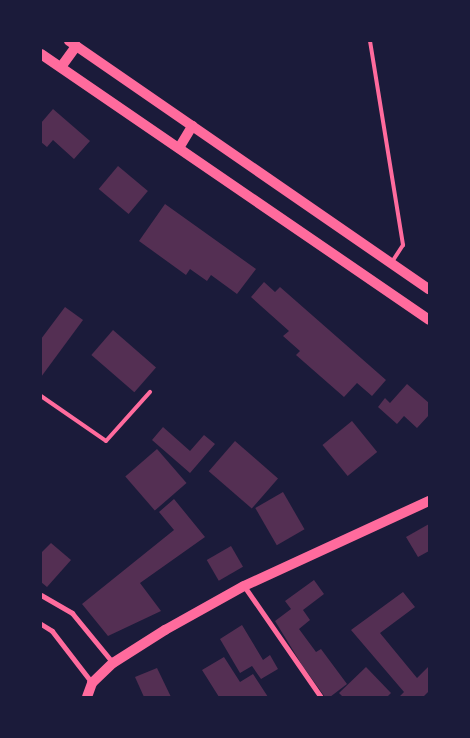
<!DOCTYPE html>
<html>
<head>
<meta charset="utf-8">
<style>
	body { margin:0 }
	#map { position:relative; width:470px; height:738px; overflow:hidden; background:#1b1b3a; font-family:"Space Grotesk",sans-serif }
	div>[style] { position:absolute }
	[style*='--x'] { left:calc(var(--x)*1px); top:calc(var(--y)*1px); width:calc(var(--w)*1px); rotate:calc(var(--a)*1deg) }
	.building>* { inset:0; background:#542f53; transform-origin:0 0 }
	.service>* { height:4px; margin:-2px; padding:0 2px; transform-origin:2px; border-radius:2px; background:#ff6b9d }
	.minor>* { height:5px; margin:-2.5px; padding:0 2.5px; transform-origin:2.5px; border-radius:2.5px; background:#ff6b9d }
	.secondary>* { height:10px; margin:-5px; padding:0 5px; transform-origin:5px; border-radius:5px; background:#ff6b9d }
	span { translate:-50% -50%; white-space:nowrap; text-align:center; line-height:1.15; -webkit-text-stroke:5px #1b1b3a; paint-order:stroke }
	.frame { position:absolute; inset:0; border:42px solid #1b1b3a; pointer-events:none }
</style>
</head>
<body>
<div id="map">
	<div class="building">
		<i style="clip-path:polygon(53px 109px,90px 141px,74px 159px,53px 140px,47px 147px,41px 142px,41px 123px)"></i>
		<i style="left:118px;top:166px;width:39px;height:30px;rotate:40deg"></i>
		<i style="clip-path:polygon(165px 204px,256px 269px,237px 294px,211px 275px,207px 281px,190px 269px,186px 275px,139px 241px)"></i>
		<i style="clip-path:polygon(264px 282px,275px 292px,280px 287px,386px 380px,372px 396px,357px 383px,344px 397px,296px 355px,300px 351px,283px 336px,289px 331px,251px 297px)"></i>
		<i style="clip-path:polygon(65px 307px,83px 320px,41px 377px,41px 339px)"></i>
		<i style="left:113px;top:330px;width:57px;height:33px;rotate:41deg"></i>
		<i style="clip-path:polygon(407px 384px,429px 403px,429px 415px,417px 428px,404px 416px,397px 424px,378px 407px,385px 398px,390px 403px)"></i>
		<i style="left:352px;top:421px;width:40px;height:38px;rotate:51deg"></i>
		<i style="clip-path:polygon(163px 427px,190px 451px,204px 435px,215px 444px,190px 473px,152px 440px)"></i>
		<i style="left:235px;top:441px;width:57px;height:40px;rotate:41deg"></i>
		<i style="left:157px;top:449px;width:45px;height:42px;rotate:49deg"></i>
		<i style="left:283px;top:492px;width:43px;height:32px;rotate:60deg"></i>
		<i style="clip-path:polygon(174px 499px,205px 537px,140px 583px,161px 611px,108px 636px,82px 604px,174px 530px,159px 512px)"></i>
		<i style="clip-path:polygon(429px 524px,429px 551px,418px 557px,406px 537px)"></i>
		<i style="clip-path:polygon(51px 543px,71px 560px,47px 587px,41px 582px,41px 553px)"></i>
		<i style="left:231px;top:546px;width:24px;height:28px;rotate:60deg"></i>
		<i style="clip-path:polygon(314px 580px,324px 594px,303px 610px,310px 620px,299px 629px,316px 652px,321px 649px,347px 684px,330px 697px,325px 697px,302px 665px,275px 621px,291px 609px,285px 601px)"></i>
		<i style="clip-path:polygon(403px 592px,415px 607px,380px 633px,417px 678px,429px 666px,429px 691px,423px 697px,399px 697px,404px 692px,351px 630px)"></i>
		<i style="clip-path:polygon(242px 625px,263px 660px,270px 655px,278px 669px,261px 679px,252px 666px,240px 673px,220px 639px)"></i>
		<i style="clip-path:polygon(224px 657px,240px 682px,253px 674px,268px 697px,219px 697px,202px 670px)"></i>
		<i style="clip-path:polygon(366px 667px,391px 693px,387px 697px,343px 697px,339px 693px)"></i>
		<i style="clip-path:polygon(157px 668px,171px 697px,144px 697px,135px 677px)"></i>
	</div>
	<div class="service">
		<i style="--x:370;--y:41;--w:207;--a:80.8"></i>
		<i style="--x:403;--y:245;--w:20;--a:123"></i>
		<i style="--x:41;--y:396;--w:79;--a:34.7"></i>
		<i style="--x:106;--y:441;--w:66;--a:-48.1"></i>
	</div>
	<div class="minor">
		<i style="--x:244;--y:586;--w:135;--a:55.3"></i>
		<i style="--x:41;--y:595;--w:36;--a:30"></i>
		<i style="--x:72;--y:613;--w:65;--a:50.6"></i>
		<i style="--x:41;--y:624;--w:13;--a:32"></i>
		<i style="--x:52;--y:631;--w:66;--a:52.4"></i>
	</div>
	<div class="secondary">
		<i style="--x:69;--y:41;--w:437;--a:34.6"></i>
		<i style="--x:41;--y:54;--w:470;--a:34.4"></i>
		<i style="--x:61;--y:67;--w:26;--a:-54"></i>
		<i style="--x:179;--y:148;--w:26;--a:-59"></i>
		<i style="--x:87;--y:697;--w:15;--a:-70"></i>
		<i style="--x:92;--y:683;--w:29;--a:-44"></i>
		<i style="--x:113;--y:663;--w:62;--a:-32.4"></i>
		<i style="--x:165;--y:630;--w:90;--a:-29.1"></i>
		<i style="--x:244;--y:586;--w:204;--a:-24.7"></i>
	</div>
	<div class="frame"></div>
</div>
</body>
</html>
